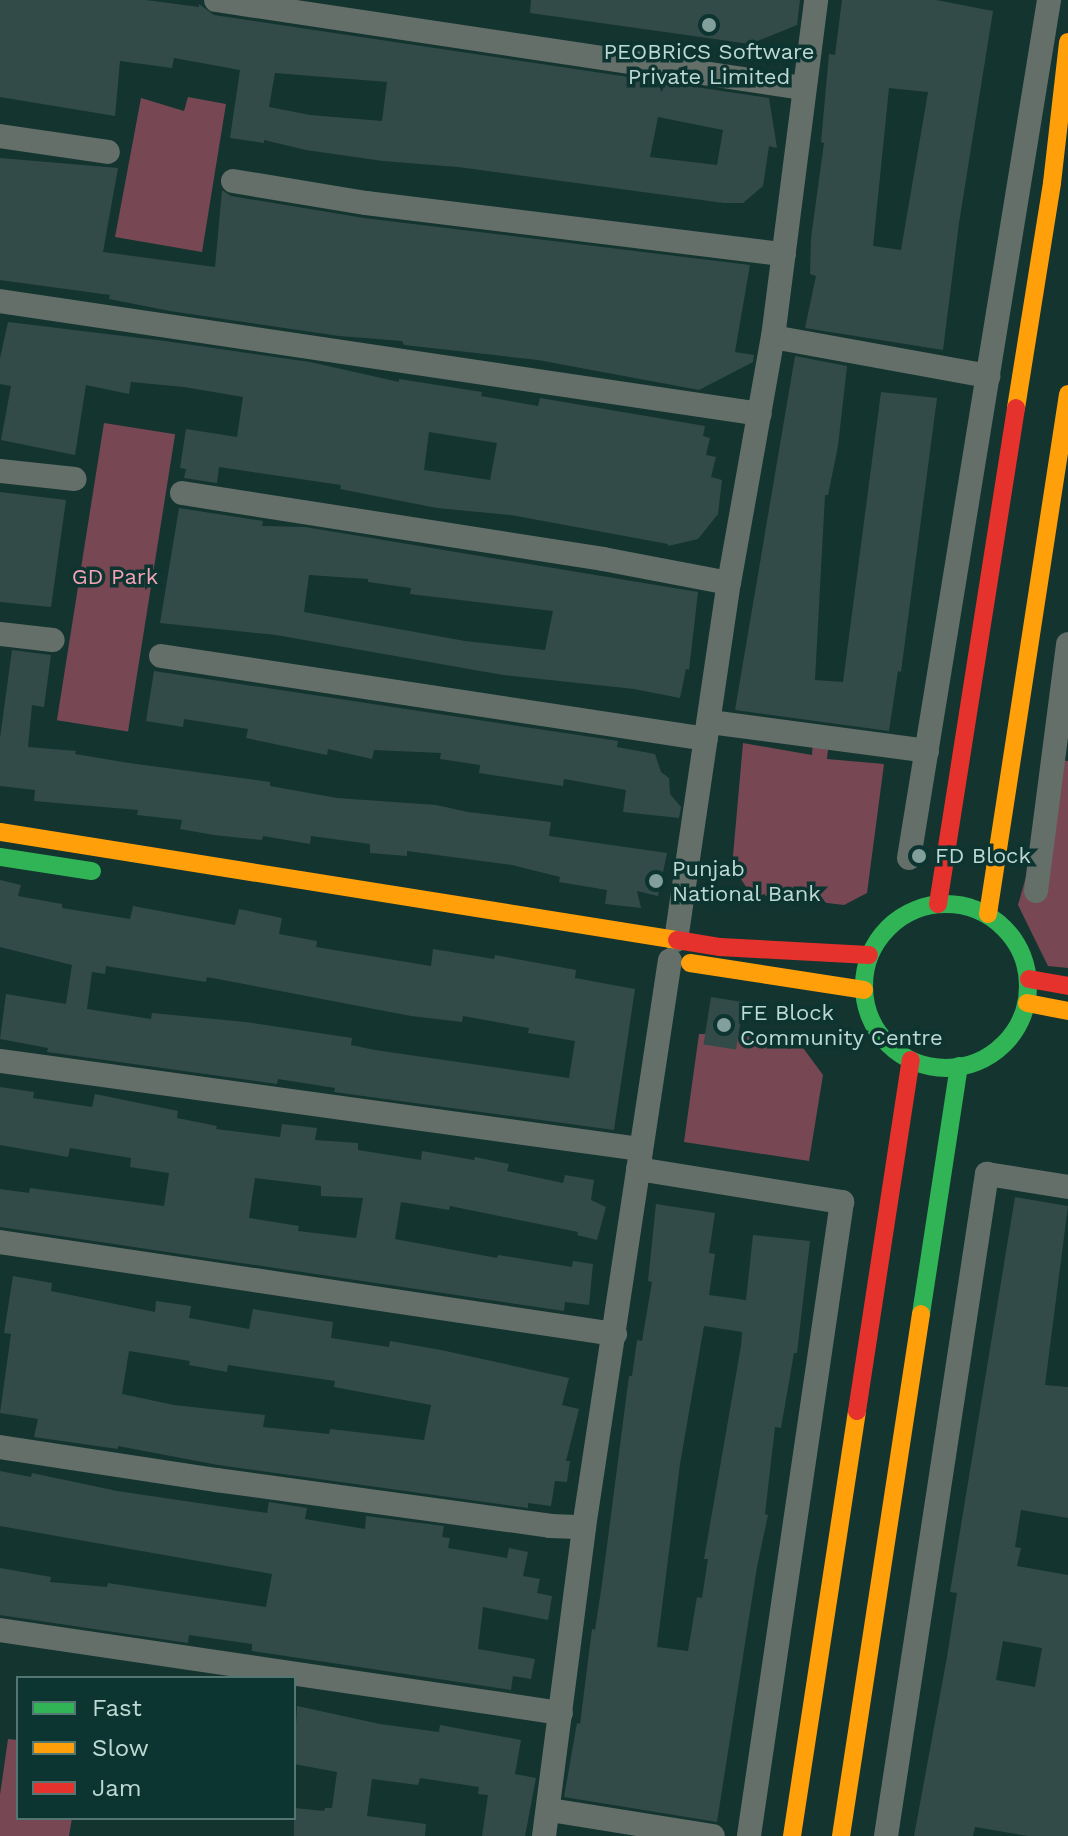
<!DOCTYPE html>
<html>
<head>
<meta charset="utf-8">
<style>
	body { margin:0 }
	#map { position:relative; width:1068px; height:1836px; overflow:hidden; background:#143430; font-family:"Work Sans",sans-serif }
	div>[style] { position:absolute }
	[style*='--x'] { left:calc(var(--x)*1px); top:calc(var(--y)*1px); width:calc(var(--w)*1px); rotate:calc(var(--a)*1deg) }
	.green>* { inset:0; background:#774853; transform-origin:0 0 }
	.building>* { inset:0; background:#334b48; transform-origin:0 0 }
	.street>* { height:24px; margin:-12px; padding:0 12px; transform-origin:12px; border-radius:12px; background:#646f69 }
	.fast>* { height:18px; margin:-9px; padding:0 9px; transform-origin:9px; border-radius:9px; background:#30b455 }
	.fast>.ring { margin:-9px; padding:0; box-sizing:content-box; background:none; border:18px solid #30b455; border-radius:50% }
	.slow>* { height:18px; margin:-9px; padding:0 9px; transform-origin:9px; border-radius:9px; background:#ff9f0a }
	.jam>* { height:18px; margin:-9px; padding:0 9px; transform-origin:9px; border-radius:9px; background:#e5322d }
	.dots>* { width:22px; height:22px; translate:-50% -50%; box-sizing:border-box; border:4px solid #0c3430; border-radius:50% }
	span { translate:-50% -50%; white-space:nowrap; text-align:center; line-height:1.15; -webkit-text-stroke:7px #0c3430; paint-order:stroke }
	.poi-label { font-size:22px; color:#bed8d4 }
	.left { translate:0 -50%; text-align:left }
	.park-label { font-size:22px; color:#f5a4b6 }
	.legend { position:absolute; left:16px; top:1676px; width:280px; height:144px; box-sizing:border-box; background:#0c3430; border:2px solid #537672; margin:0; padding:10px 14px; list-style:none; font-size:24px; color:#bed8d4 }
	.legend li { display:flex; align-items:center; gap:16px; height:40px }
	.legend b { width:40px; border:2px solid #537672 }
</style>
</head>
<body>
<div id="map">
	<div class="green">
		<i style="clip-path:polygon(188px 97px,226px 104px,202px 252px,115px 237px,141px 98px,184px 111px)"></i>
		<i style="left:104px;top:423px;width:72px;height:301px;rotate:9deg"></i>
		<i style="clip-path:polygon(813px 738px,829px 741px,827px 759px,884px 764px,867px 893px,844px 905px,751px 894px,736px 872px,733px 856px,743px 743px,812px 755px)"></i>
		<i style="clip-path:polygon(1059px 760px,1068px 761px,1068px 968px,1048px 966px,1018px 905px)"></i>
		<i style="clip-path:polygon(792px 1033px,823px 1075px,809px 1161px,684px 1142px,699px 1034px)"></i>
		<i style="clip-path:polygon(8px 1739px,18px 1740px,18px 1818px,72px 1818px,69px 1836px,0 1836px,0 1795px)"></i>
	</div>
	<div class="building">
		<i style="clip-path:polygon(evenodd,0 0,146px 0,199px 7px,199px 4px,214px 15px,769px 98px,777px 148px,769px 146px,763px 186px,743px 203px,724px 203px,458px 167px,383px 161px,306px 150px,264px 140px,264px 143px,230px 138px,240px 70px,174px 58px,172px 68px,120px 61px,115px 116px,0 97px,0 0,275px 73px,387px 82px,382px 121px,310px 115px,269px 107px,275px 73px,0 0,658px 117px,723px 130px,717px 165px,650px 157px,658px 117px)"></i>
		<i style="clip-path:polygon(531px 0,800px 0,797px 25px,750px 44px,530px 13px)"></i>
		<i style="clip-path:polygon(evenodd,842px 0,936px 0,993px 11px,959px 223px,943px 350px,805px 328px,816px 276px,810px 274px,811px 238px,824px 143px,821px 142px,829px 54px,835px 55px,842px 0,889px 88px,928px 92px,901px 250px,873px 246px,889px 88px)"></i>
		<i style="clip-path:polygon(0 158px,118px 168px,103px 252px,215px 267px,222px 190px,231px 196px,364px 218px,750px 265px,735px 352px,754px 355px,753px 362px,699px 390px,538px 360px,404px 345px,402px 341px,339px 336px,170px 311px,109px 299px,110px 295px,0 280px)"></i>
		<i style="clip-path:polygon(evenodd,8px 322px,165px 341px,310px 362px,399px 382px,399px 379px,482px 392px,481px 396px,538px 406px,540px 398px,705px 426px,703px 436px,710px 438px,706px 455px,716px 457px,711px 477px,722px 480px,718px 514px,698px 539px,668px 546px,668px 544px,511px 515px,437px 508px,340px 489px,341px 485px,219px 467px,217px 483px,184px 478px,186px 469px,180px 468px,186px 429px,237px 437px,243px 397px,184px 387px,131px 382px,129px 394px,86px 385px,75px 455px,1px 440px,11px 386px,0 384px,0 358px,8px 322px,429px 432px,497px 443px,490px 480px,424px 470px,429px 432px)"></i>
		<i style="clip-path:polygon(795px 356px,847px 366px,838px 446px,828px 495px,825px 495px,815px 680px,843px 682px,881px 392px,937px 398px,901px 672px,898px 671px,889px 731px,735px 710px)"></i>
		<i style="clip-path:polygon(0 492px,66px 500px,51px 607px,0 602px)"></i>
		<i style="clip-path:polygon(evenodd,179px 508px,263px 521px,262px 526px,305px 527px,698px 592px,689px 670px,686px 669px,680px 698px,634px 689px,503px 675px,276px 635px,160px 623px,179px 508px,309px 575px,368px 579px,368px 582px,411px 588px,410px 594px,553px 611px,545px 650px,465px 641px,304px 612px,309px 575px)"></i>
		<i style="clip-path:polygon(12px 650px,51px 655px,44px 707px,32px 705px,28px 747px,76px 751px,75px 754px,129px 763px,270px 782px,270px 786px,337px 798px,436px 805px,468px 812px,551px 822px,549px 836px,667px 853px,658px 896px,637px 891px,641px 908px,605px 904px,607px 890px,559px 882px,560px 877px,512px 865px,407px 851px,407px 856px,370px 853px,370px 844px,311px 836px,310px 844px,263px 836px,262px 840px,214px 835px,180px 829px,182px 820px,137px 815px,138px 810px,34px 801px,35px 790px,0 786px,0 738px)"></i>
		<i style="clip-path:polygon(154px 671px,618px 741px,617px 747px,655px 754px,661px 772px,669px 778px,670px 794px,681px 807px,679px 818px,623px 812px,626px 790px,564px 779px,563px 786px,479px 773px,480px 765px,440px 759px,441px 753px,374px 750px,372px 759px,328px 749px,327px 755px,246px 738px,248px 729px,184px 719px,183px 727px,146px 721px)"></i>
		<i style="clip-path:polygon(evenodd,0 880px,21px 885px,18px 896px,62px 904px,62px 908px,130px 919px,133px 906px,235px 925px,239px 909px,282px 918px,279px 934px,317px 941px,316px 947px,431px 966px,433px 949px,494px 959px,495px 955px,576px 970px,575px 978px,635px 989px,614px 1130px,334px 1092px,335px 1088px,278px 1079px,277px 1084px,47px 1052px,48px 1048px,0 1039px,6px 994px,66px 1004px,72px 965px,0 947px,0 880px,106px 966px,206px 982px,207px 977px,411px 1016px,462px 1022px,463px 1016px,529px 1028px,528px 1033px,575px 1041px,569px 1078px,375px 1050px,351px 1045px,352px 1038px,246px 1022px,152px 1013px,151px 1019px,87px 1009px,92px 972px,105px 974px,106px 966px)"></i>
		<i style="left:711px;top:997px;width:33px;height:48px;rotate:9deg"></i>
		<i style="clip-path:polygon(evenodd,0 1087px,34px 1092px,33px 1098px,92px 1107px,95px 1094px,178px 1111px,177px 1118px,217px 1126px,216px 1129px,280px 1137px,282px 1124px,317px 1128px,315px 1140px,358px 1143px,358px 1150px,421px 1160px,422px 1151px,474px 1160px,475px 1157px,509px 1164px,507px 1171px,563px 1183px,565px 1175px,594px 1180px,591px 1200px,606px 1207px,597px 1240px,577px 1235px,578px 1232px,450px 1206px,449px 1210px,401px 1202px,395px 1239px,497px 1258px,498px 1255px,572px 1267px,573px 1261px,593px 1264px,589px 1305px,565px 1302px,564px 1311px,0 1227px,0 1189px,29px 1193px,30px 1188px,164px 1206px,169px 1173px,130px 1167px,131px 1158px,70px 1148px,68px 1157px,0 1145px,0 1087px,255px 1178px,321px 1186px,321px 1196px,363px 1198px,356px 1238px,298px 1231px,299px 1226px,249px 1218px,255px 1178px)"></i>
		<i style="clip-path:polygon(evenodd,1015px 1197px,1068px 1206px,1045px 1385px,1068px 1387px,1068px 1518px,1021px 1510px,1015px 1547px,1021px 1548px,1017px 1566px,1068px 1575px,1068px 1836px,1028px 1836px,975px 1827px,973px 1836px,914px 1836px,947px 1657px,957px 1593px,950px 1592px,1015px 1197px,1003px 1641px,1042px 1648px,1035px 1687px,996px 1680px,1003px 1641px)"></i>
		<i style="clip-path:polygon(evenodd,656px 1204px,715px 1213px,709px 1253px,715px 1254px,709px 1295px,746px 1300px,753px 1235px,810px 1241px,797px 1353px,794px 1353px,781px 1428px,775px 1427px,765px 1514px,768px 1515px,757px 1567px,717px 1822px,564px 1797px,577px 1723px,580px 1724px,592px 1629px,595px 1630px,602px 1584px,629px 1376px,632px 1376px,637px 1340px,642px 1341px,652px 1282px,648px 1281px,656px 1204px,704px 1326px,742px 1332px,741px 1346px,704px 1559px,708px 1559px,702px 1598px,697px 1597px,688px 1651px,657px 1647px,680px 1464px,704px 1326px)"></i>
		<i style="clip-path:polygon(evenodd,13px 1276px,52px 1283px,51px 1291px,155px 1312px,156px 1301px,191px 1306px,189px 1318px,249px 1329px,253px 1309px,333px 1322px,331px 1338px,389px 1347px,390px 1341px,441px 1350px,569px 1378px,562px 1405px,579px 1409px,566px 1461px,570px 1461px,567px 1482px,555px 1481px,551px 1506px,528px 1503px,528px 1508px,218px 1465px,118px 1446px,118px 1449px,34px 1437px,38px 1419px,0 1413px,11px 1334px,4px 1333px,13px 1276px,129px 1351px,190px 1361px,189px 1365px,227px 1372px,228px 1365px,335px 1381px,334px 1387px,431px 1405px,424px 1440px,330px 1429px,329px 1434px,263px 1427px,265px 1415px,174px 1405px,122px 1394px,129px 1351px)"></i>
		<i style="clip-path:polygon(0 1471px,31px 1477px,32px 1473px,117px 1491px,267px 1513px,269px 1502px,307px 1508px,305px 1519px,365px 1529px,366px 1516px,444px 1526px,442px 1537px,450px 1538px,448px 1548px,507px 1558px,509px 1548px,528px 1552px,523px 1576px,540px 1579px,537px 1593px,552px 1596px,548px 1620px,483px 1607px,478px 1649px,535px 1659px,531px 1679px,513px 1676px,511px 1690px,252px 1651px,252px 1644px,189px 1635px,188px 1643px,0 1615px,0 1568px,51px 1577px,50px 1582px,107px 1587px,108px 1583px,266px 1607px,272px 1574px,0 1526px)"></i>
		<i style="clip-path:polygon(297px 1706px,380px 1724px,439px 1732px,440px 1725px,521px 1740px,515px 1774px,536px 1778px,525px 1836px,482px 1836px,488px 1795px,478px 1794px,479px 1787px,420px 1778px,418px 1785px,372px 1779px,367px 1816px,426px 1824px,425px 1836px,294px 1836px,294px 1808px,324px 1811px,325px 1808px,332px 1808px,337px 1772px,294px 1764px)"></i>
	</div>
	<div class="street">
		<i style="--x:216;--y:0;--w:594;--a:8.53"></i>
		<i style="--x:0;--y:136;--w:109;--a:8.4"></i>
		<i style="--x:233;--y:181;--w:135;--a:9.4"></i>
		<i style="--x:366;--y:203;--w:421;--a:7"></i>
		<i style="--x:0;--y:301;--w:768;--a:8.46"></i>
		<i style="--x:773;--y:337;--w:219;--a:10.3"></i>
		<i style="--x:0;--y:471;--w:75;--a:6.1"></i>
		<i style="--x:182;--y:493;--w:426;--a:8.9"></i>
		<i style="--x:603;--y:559;--w:128;--a:10.8"></i>
		<i style="--x:0;--y:634;--w:53;--a:6.5"></i>
		<i style="--x:161;--y:656;--w:551;--a:8.66"></i>
		<i style="--x:710;--y:722;--w:219;--a:7.6"></i>
		<i style="--x:909;--y:858;--w:869;--a:-80.73"></i>
		<i style="--x:1036;--y:891;--w:249;--a:-82.6"></i>
		<i style="--x:676;--y:940;--w:361;--a:-81.6"></i>
		<i style="--x:729;--y:583;--w:250;--a:-79.9"></i>
		<i style="--x:773;--y:337;--w:340;--a:-82.7"></i>
		<i style="--x:0;--y:1061;--w:647;--a:7.82"></i>
		<i style="--x:638;--y:1169;--w:207;--a:9.2"></i>
		<i style="--x:842;--y:1202;--w:641;--a:98.35"></i>
		<i style="--x:0;--y:1242;--w:622;--a:8.51"></i>
		<i style="--x:0;--y:1447;--w:219;--a:8.7"></i>
		<i style="--x:216;--y:1480;--w:337;--a:7.8"></i>
		<i style="--x:550;--y:1526;--w:34;--a:2"></i>
		<i style="--x:0;--y:1630;--w:567;--a:8.42"></i>
		<i style="--x:550;--y:1810;--w:165;--a:9.1"></i>
		<i style="--x:544;--y:1836;--w:312;--a:-82.6"></i>
		<i style="--x:584;--y:1527;--w:573;--a:-81.38"></i>
		<i style="--x:886;--y:1836;--w:670;--a:-81.33"></i>
		<i style="--x:987;--y:1174;--w:82;--a:9.1"></i>
	</div>
	<div class="fast">
		<i style="--x:0;--y:857;--w:93;--a:8.7"></i>
		<i class="ring" style="left:864px;top:904px;width:146px;height:146px"></i>
		<i style="--x:921;--y:1314;--w:251;--a:-81.3"></i>
	</div>
	<div class="slow">
		<i style="--x:1016;--y:408;--w:228;--a:-80.9"></i>
		<i style="--x:1052;--y:183;--w:142;--a:-83.5"></i>
		<i style="--x:0;--y:832;--w:686;--a:9.06"></i>
		<i style="--x:988;--y:914;--w:526;--a:-81.25"></i>
		<i style="--x:690;--y:963;--w:176;--a:8.8"></i>
		<i style="--x:1027;--y:1003;--w:42;--a:11"></i>
		<i style="--x:792;--y:1836;--w:430;--a:-81.3"></i>
		<i style="--x:841;--y:1836;--w:528;--a:-81.29"></i>
	</div>
	<div class="jam">
		<i style="--x:938;--y:904;--w:502;--a:-81.06"></i>
		<i style="--x:677;--y:940;--w:44;--a:9.2"></i>
		<i style="--x:720;--y:947;--w:149;--a:3.1"></i>
		<i style="--x:1029;--y:979;--w:40;--a:10"></i>
		<i style="--x:857;--y:1411;--w:355;--a:-81.3"></i>
	</div>
	<div class="dots">
		<i style="left:709px;top:25px;background:#829f9b"></i>
		<i style="left:919px;top:856px;background:#829f9b"></i>
		<i style="left:656px;top:881px;background:#829f9b"></i>
		<i style="left:724px;top:1025px;background:#829f9b"></i>
	</div>
	<div class="poi-label">
		<span style="left:709px;top:64px">PEOBRiCS Software<br>Private Limited</span>
		<span class="left" style="left:935px;top:856px">FD Block</span>
		<span class="left" style="left:672px;top:881px">Punjab<br>National Bank</span>
		<span class="left" style="left:740px;top:1025px">FE Block<br>Community Centre</span>
	</div>
	<div class="park-label">
		<span style="left:115px;top:577px">GD Park</span>
	</div>
	<ul class="legend">
	<li><b style="height:10px;background:#30b455"></b>Fast</li>
	<li><b style="height:10px;background:#ff9f0a"></b>Slow</li>
	<li><b style="height:10px;background:#e5322d"></b>Jam</li>
	</ul>
</div>
</body>
</html>
